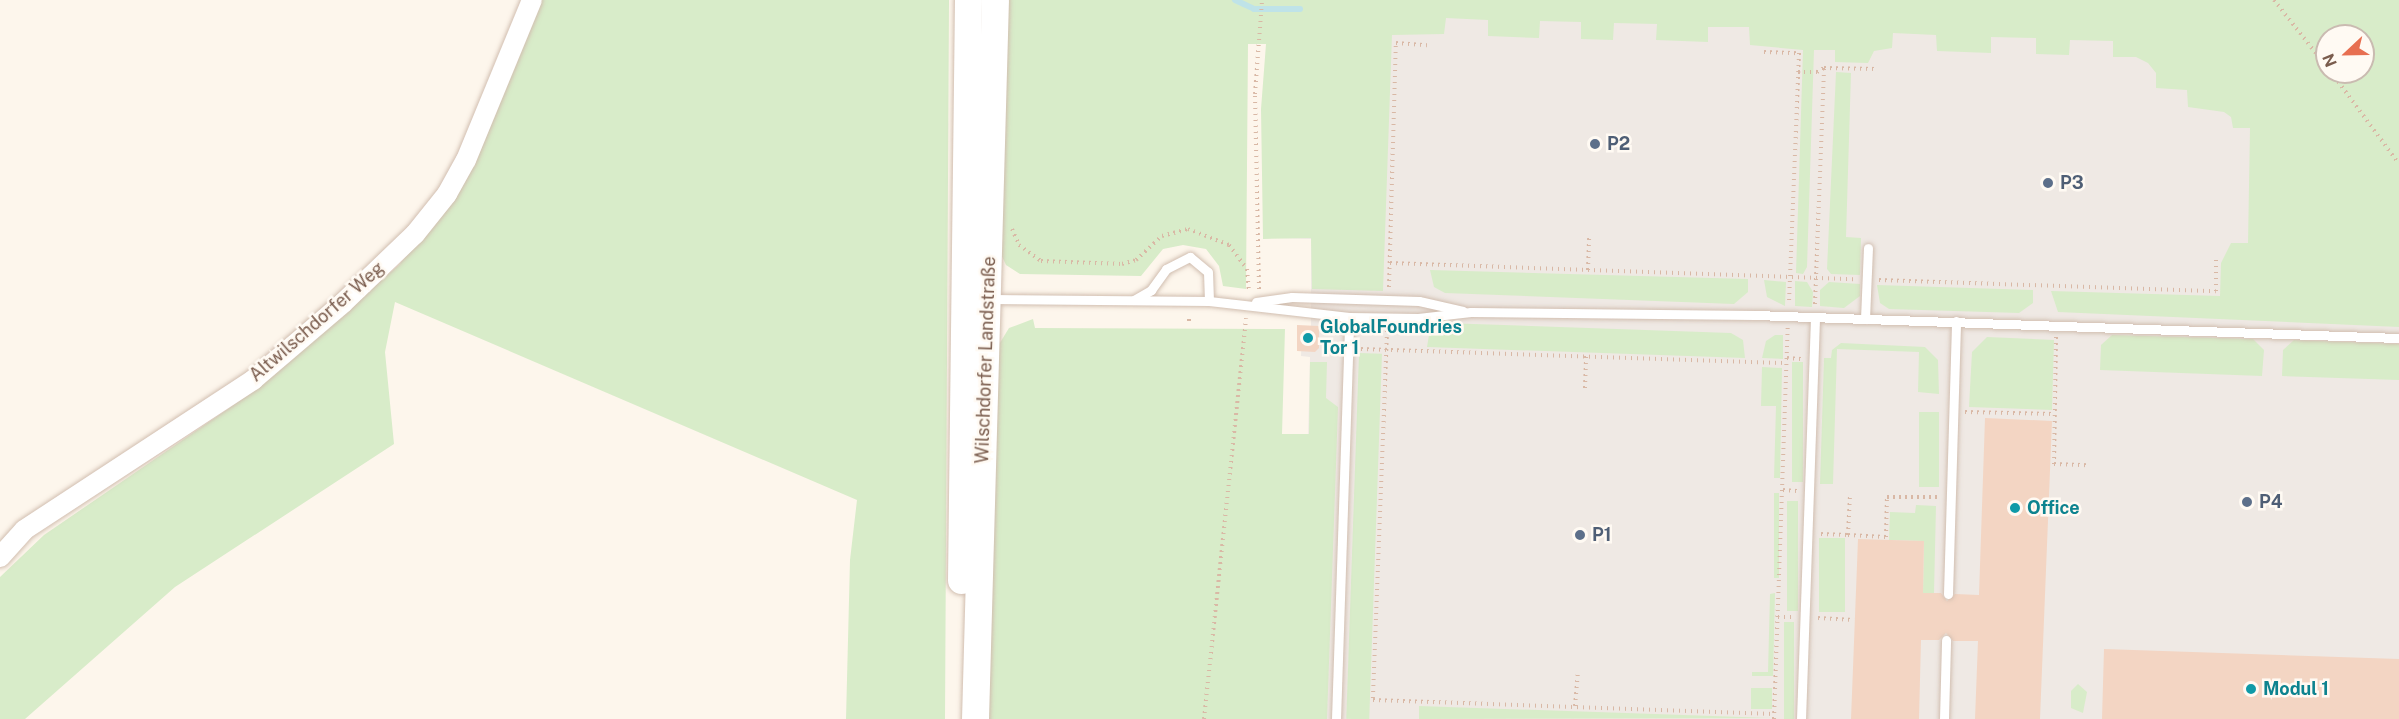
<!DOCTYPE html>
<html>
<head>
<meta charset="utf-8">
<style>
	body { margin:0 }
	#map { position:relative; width:2399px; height:719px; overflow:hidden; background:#fdf6ec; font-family:"Public Sans",sans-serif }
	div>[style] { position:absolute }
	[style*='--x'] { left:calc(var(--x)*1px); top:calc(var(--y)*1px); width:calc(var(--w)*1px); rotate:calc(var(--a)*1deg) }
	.industrial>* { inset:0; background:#efe9e4 }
	.green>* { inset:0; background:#d8ecc9; transform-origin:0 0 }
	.stream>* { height:6px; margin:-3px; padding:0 3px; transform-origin:3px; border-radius:3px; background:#bfe3e8 }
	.building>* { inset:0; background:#f3d5c3 }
	.path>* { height:4px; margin-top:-2px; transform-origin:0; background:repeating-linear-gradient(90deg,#d9b8a5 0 1.5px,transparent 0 6px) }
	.roads { filter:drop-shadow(0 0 2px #d1beb0) drop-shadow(0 0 2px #d1beb0) }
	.lane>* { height:9px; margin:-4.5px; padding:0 4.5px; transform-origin:4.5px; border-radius:4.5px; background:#fff }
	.street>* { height:20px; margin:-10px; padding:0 10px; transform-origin:10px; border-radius:10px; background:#fff }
	.secondary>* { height:27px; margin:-13.5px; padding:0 13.5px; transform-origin:13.5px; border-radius:13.5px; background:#fff }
	.dots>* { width:16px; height:16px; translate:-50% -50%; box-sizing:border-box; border:3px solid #fffaf3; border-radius:50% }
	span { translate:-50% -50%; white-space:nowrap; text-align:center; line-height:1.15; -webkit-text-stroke:5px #fffaf3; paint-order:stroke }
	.service-label { font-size:18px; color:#4e5e75; font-weight:700 }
	.left { translate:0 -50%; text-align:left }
	.street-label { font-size:18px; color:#7a5c4d }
	.culture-label { font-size:18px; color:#0d838f; font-weight:700 }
	.north { position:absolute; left:2315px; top:24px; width:60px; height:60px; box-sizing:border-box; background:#fffaf3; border:2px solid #cabbb1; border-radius:50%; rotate:248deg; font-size:16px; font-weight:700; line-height:24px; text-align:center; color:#7a5c4d }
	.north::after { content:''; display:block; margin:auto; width:21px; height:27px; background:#e76f51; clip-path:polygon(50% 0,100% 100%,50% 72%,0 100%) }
</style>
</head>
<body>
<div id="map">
	<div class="industrial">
		<i style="clip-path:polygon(1318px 0,2021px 0,2299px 87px,2399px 180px,2399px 719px,1293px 719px,1308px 443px,1310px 357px,1301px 356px,1302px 329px,1311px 329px,1311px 239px,1279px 238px)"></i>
	</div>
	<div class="green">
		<i style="clip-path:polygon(540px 0,949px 0,945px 719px,846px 719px,850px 560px,857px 500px,395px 302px,385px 352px,394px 444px,175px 587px,25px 719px,0 719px,0 577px,44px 535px,257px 389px,399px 265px,428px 229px)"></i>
		<i style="clip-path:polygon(evenodd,1008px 0,2399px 0,2399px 327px,2058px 312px,2051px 291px,2220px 296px,2221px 263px,2231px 243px,2248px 243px,2250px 128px,2233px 128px,2231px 117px,2224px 112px,2188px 107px,2187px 90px,2156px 88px,2156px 73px,2148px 63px,2136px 57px,2113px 57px,2113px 41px,2070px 40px,2069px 55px,2036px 54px,2036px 38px,1991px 37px,1991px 53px,1937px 51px,1936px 35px,1893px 33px,1892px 48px,1874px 51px,1868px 63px,1835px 62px,1835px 50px,1814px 50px,1807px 267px,1803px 274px,1796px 273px,1803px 50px,1750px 45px,1749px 27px,1708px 27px,1708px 42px,1656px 40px,1657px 24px,1614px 23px,1613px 40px,1581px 39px,1581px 22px,1540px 21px,1539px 38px,1488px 36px,1488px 20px,1446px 18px,1444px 34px,1392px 35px,1383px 291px,1312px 289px,1311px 238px,1263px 239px,1261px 109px,1266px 44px,1248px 44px,1246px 289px,1223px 286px,1219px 266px,1206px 249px,1183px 245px,1163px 249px,1141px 276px,1020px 274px,1006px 265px,999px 250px,1008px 0,2327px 36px,2363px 36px,2363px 72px,2327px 72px,2327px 36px)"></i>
		<i style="clip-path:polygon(1836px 72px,1851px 73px,1846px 237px,1861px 238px,1860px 275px,1831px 274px,1827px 269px)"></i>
		<i style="clip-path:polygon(1430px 270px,1748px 279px,1748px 292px,1734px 304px,1445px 293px,1434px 287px)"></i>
		<i style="clip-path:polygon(1764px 280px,1786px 282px,1785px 306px,1767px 297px)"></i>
		<i style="clip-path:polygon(1795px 281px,1807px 282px,1813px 292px,1812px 307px,1795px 306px)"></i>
		<i style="clip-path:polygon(1829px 282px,1860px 284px,1860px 296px,1844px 308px,1820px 306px,1820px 290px)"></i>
		<i style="clip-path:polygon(1877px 285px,2033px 290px,2033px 303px,2019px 313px,1889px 309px,1880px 303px)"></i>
		<i style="clip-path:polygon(1033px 319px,1035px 328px,1285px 329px,1282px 434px,1309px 434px,1310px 362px,1327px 362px,1326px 398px,1338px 407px,1327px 719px,984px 719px,998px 346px,1009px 328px)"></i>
		<i style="clip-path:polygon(1444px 323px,1731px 333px,1743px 340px,1745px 358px,1427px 347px,1430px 329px)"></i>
		<i style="clip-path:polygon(1775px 335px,1783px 335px,1783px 359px,1762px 358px,1766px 341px)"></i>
		<i style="clip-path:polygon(2112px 335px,2253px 339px,2264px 350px,2262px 376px,2100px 370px,2101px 345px)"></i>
		<i style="clip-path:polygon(1987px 337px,2054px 340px,2052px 410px,1969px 407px,1972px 352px)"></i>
		<i style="clip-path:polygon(2294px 340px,2399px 344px,2399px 380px,2282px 376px,2283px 350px)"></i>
		<i style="clip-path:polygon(1841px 343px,1925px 347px,1938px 360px,1939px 394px,1918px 392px,1919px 352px,1837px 349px,1833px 484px,1820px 484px,1824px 358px,1831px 358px,1832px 350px)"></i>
		<i style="left:1359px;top:353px;width:23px;height:366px;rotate:2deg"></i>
		<i style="left:1792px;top:362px;width:11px;height:120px"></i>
		<i style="clip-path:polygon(1762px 367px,1782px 368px,1780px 478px,1774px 478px,1776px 406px,1761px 406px)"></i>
		<i style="left:1919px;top:412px;width:20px;height:75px"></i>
		<i style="left:1774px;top:493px;width:5px;height:85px"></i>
		<i style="left:1787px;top:501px;width:11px;height:110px"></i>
		<i style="clip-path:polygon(1916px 505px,1936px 506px,1934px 593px,1923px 593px,1924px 541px,1889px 540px,1890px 512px,1915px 513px)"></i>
		<i style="left:1819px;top:538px;width:26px;height:74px"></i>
		<i style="clip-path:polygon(1775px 593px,1773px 676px,1752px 676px,1752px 672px,1768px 672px,1770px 594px)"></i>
		<i style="left:1784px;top:622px;width:10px;height:97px"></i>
		<i style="clip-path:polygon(2078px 684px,2087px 692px,2083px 713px,2071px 708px,2071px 691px)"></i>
		<i style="left:1751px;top:688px;width:21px;height:21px"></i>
		<i style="clip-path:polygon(1419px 706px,1771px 718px,1419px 719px)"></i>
	</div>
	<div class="stream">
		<i style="--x:1235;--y:0;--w:21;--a:25"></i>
		<i style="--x:1254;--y:9;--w:46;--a:0"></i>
	</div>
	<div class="building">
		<i style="clip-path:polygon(1297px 325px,1319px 326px,1319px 348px,1315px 352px,1297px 351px)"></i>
		<i style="clip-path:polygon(1985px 418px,2052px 421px,2040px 719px,1975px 719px,1978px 641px,1953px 641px,1946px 633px,1939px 640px,1921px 640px,1919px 719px,1851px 719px,1858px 539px,1924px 541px,1923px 593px,1941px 593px,1947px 601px,1955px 594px,1979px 595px)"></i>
		<i style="clip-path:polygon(2104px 649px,2399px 659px,2399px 719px,2102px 719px)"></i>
	</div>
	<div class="path">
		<i style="--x:2274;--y:0;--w:85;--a:51.7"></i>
		<i style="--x:1764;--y:52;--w:35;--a:2"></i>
		<i style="--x:1799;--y:53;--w:252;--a:92.3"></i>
		<i style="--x:1798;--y:72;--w:19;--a:0"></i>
		<i style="--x:1817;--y:72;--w:8;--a:-30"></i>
		<i style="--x:1824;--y:68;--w:53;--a:1.1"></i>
		<i style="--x:2331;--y:72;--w:114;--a:53.5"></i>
		<i style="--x:1012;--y:229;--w:17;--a:66"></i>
		<i style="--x:1019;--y:245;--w:27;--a:36"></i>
		<i style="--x:1041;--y:261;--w:81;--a:2.1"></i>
		<i style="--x:1122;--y:264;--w:15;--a:-16"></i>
		<i style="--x:1136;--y:260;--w:35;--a:-43"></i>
		<i style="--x:1162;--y:236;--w:27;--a:-15"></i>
		<i style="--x:1188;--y:229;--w:44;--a:21.3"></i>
		<i style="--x:1229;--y:245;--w:30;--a:53"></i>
		<i style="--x:1247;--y:269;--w:24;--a:85"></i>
		<i style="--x:1390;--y:263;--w:464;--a:2"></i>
		<i style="--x:1588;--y:270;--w:35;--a:-88"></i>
		<i style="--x:1879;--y:280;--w:337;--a:1.9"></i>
		<i style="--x:2216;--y:291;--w:35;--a:-90"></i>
		<i style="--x:1389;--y:287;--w:244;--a:-88.4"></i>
		<i style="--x:1396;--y:43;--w:31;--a:4"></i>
		<i style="--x:1259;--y:289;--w:195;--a:-91.2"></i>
		<i style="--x:1255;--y:94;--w:94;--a:-85.7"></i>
		<i style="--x:1815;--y:304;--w:236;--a:-87.8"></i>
		<i style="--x:1189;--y:319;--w:4;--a:90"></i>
		<i style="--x:1387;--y:331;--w:369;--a:92.2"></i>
		<i style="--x:1373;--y:700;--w:401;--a:2"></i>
		<i style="--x:2056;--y:337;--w:127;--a:90.9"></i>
		<i style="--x:2054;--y:464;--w:34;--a:2"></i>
		<i style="--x:1361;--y:349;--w:426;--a:1.9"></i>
		<i style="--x:1787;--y:358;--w:14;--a:4"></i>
		<i style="--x:1585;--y:388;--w:32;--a:-88"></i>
		<i style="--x:1965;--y:412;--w:89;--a:1.3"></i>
		<i style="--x:1783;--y:490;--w:14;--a:4"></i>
		<i style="--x:1821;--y:534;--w:27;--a:2"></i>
		<i style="--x:1848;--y:535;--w:40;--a:-87.1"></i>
		<i style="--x:1848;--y:535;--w:38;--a:3"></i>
		<i style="--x:1886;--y:537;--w:40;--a:-88.6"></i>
		<i style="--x:1887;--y:497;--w:51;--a:0"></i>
		<i style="--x:1778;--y:617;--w:14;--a:0"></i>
		<i style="--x:1818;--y:618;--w:36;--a:3"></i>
		<i style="--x:1575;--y:706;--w:33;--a:-85"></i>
		<i style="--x:1204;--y:719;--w:403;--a:-84"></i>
		<i style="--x:1774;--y:719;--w:392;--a:-88"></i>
	</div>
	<div class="roads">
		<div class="lane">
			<i style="--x:989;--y:299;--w:220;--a:0.5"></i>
			<i style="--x:1209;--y:301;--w:141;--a:6.5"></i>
			<i style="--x:1349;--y:317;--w:69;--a:0.8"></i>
			<i style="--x:1418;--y:318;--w:53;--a:-6.5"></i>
			<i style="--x:1471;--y:312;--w:284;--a:0.6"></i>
			<i style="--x:1755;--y:315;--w:644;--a:2.05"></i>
			<i style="--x:1134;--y:300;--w:20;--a:-30"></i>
			<i style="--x:1151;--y:290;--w:26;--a:-54"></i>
			<i style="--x:1166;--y:269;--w:27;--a:-27"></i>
			<i style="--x:1190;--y:257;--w:23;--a:40"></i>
			<i style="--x:1208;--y:272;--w:29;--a:88"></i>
			<i style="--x:1256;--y:302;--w:36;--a:-8"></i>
			<i style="--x:1292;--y:297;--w:127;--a:1.8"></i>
			<i style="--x:1419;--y:301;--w:45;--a:12.8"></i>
			<i style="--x:1865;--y:319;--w:71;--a:-87.6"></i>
			<i style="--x:1948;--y:594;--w:273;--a:-88.3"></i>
			<i style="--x:1336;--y:719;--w:402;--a:-88.1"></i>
			<i style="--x:1801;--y:719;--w:402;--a:-88"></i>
			<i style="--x:1944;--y:719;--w:79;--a:-88.5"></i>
		</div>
		<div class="street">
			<i style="--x:0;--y:557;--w:36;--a:-48"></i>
			<i style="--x:24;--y:530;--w:274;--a:-33.2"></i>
			<i style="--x:253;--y:380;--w:118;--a:-40.5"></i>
			<i style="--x:343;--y:303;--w:100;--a:-43.8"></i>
			<i style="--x:415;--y:234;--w:51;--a:-51.3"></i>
			<i style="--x:447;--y:194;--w:39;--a:-61"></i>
			<i style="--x:466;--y:160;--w:173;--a:-67.6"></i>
		</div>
		<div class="secondary">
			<i style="--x:961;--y:580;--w:580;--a:-89.31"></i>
			<i style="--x:975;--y:719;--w:719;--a:-88.41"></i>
		</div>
	</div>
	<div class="dots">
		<i style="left:1595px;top:144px;background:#5c6f8a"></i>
		<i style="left:2048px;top:183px;background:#5c6f8a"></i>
		<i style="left:1308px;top:338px;background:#0f9aa8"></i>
		<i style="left:2247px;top:502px;background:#5c6f8a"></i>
		<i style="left:2015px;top:508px;background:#0f9aa8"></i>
		<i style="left:1580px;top:535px;background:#5c6f8a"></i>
		<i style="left:2251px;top:689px;background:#0f9aa8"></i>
	</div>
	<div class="service-label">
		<span class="left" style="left:1607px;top:144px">P2</span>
		<span class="left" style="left:2060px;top:183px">P3</span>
		<span class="left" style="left:2259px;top:502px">P4</span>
		<span class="left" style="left:1592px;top:535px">P1</span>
	</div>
	<div class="street-label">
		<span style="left:317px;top:322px;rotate:-41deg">Altwilschdorfer Weg</span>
		<span style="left:986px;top:360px;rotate:-88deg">Wilschdorfer Landstraße</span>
	</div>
	<div class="culture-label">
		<span class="left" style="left:1320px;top:338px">GlobalFoundries<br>Tor 1</span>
		<span class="left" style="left:2027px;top:508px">Office</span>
		<span class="left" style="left:2263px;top:689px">Modul 1</span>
	</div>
	<div class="north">N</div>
</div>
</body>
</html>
